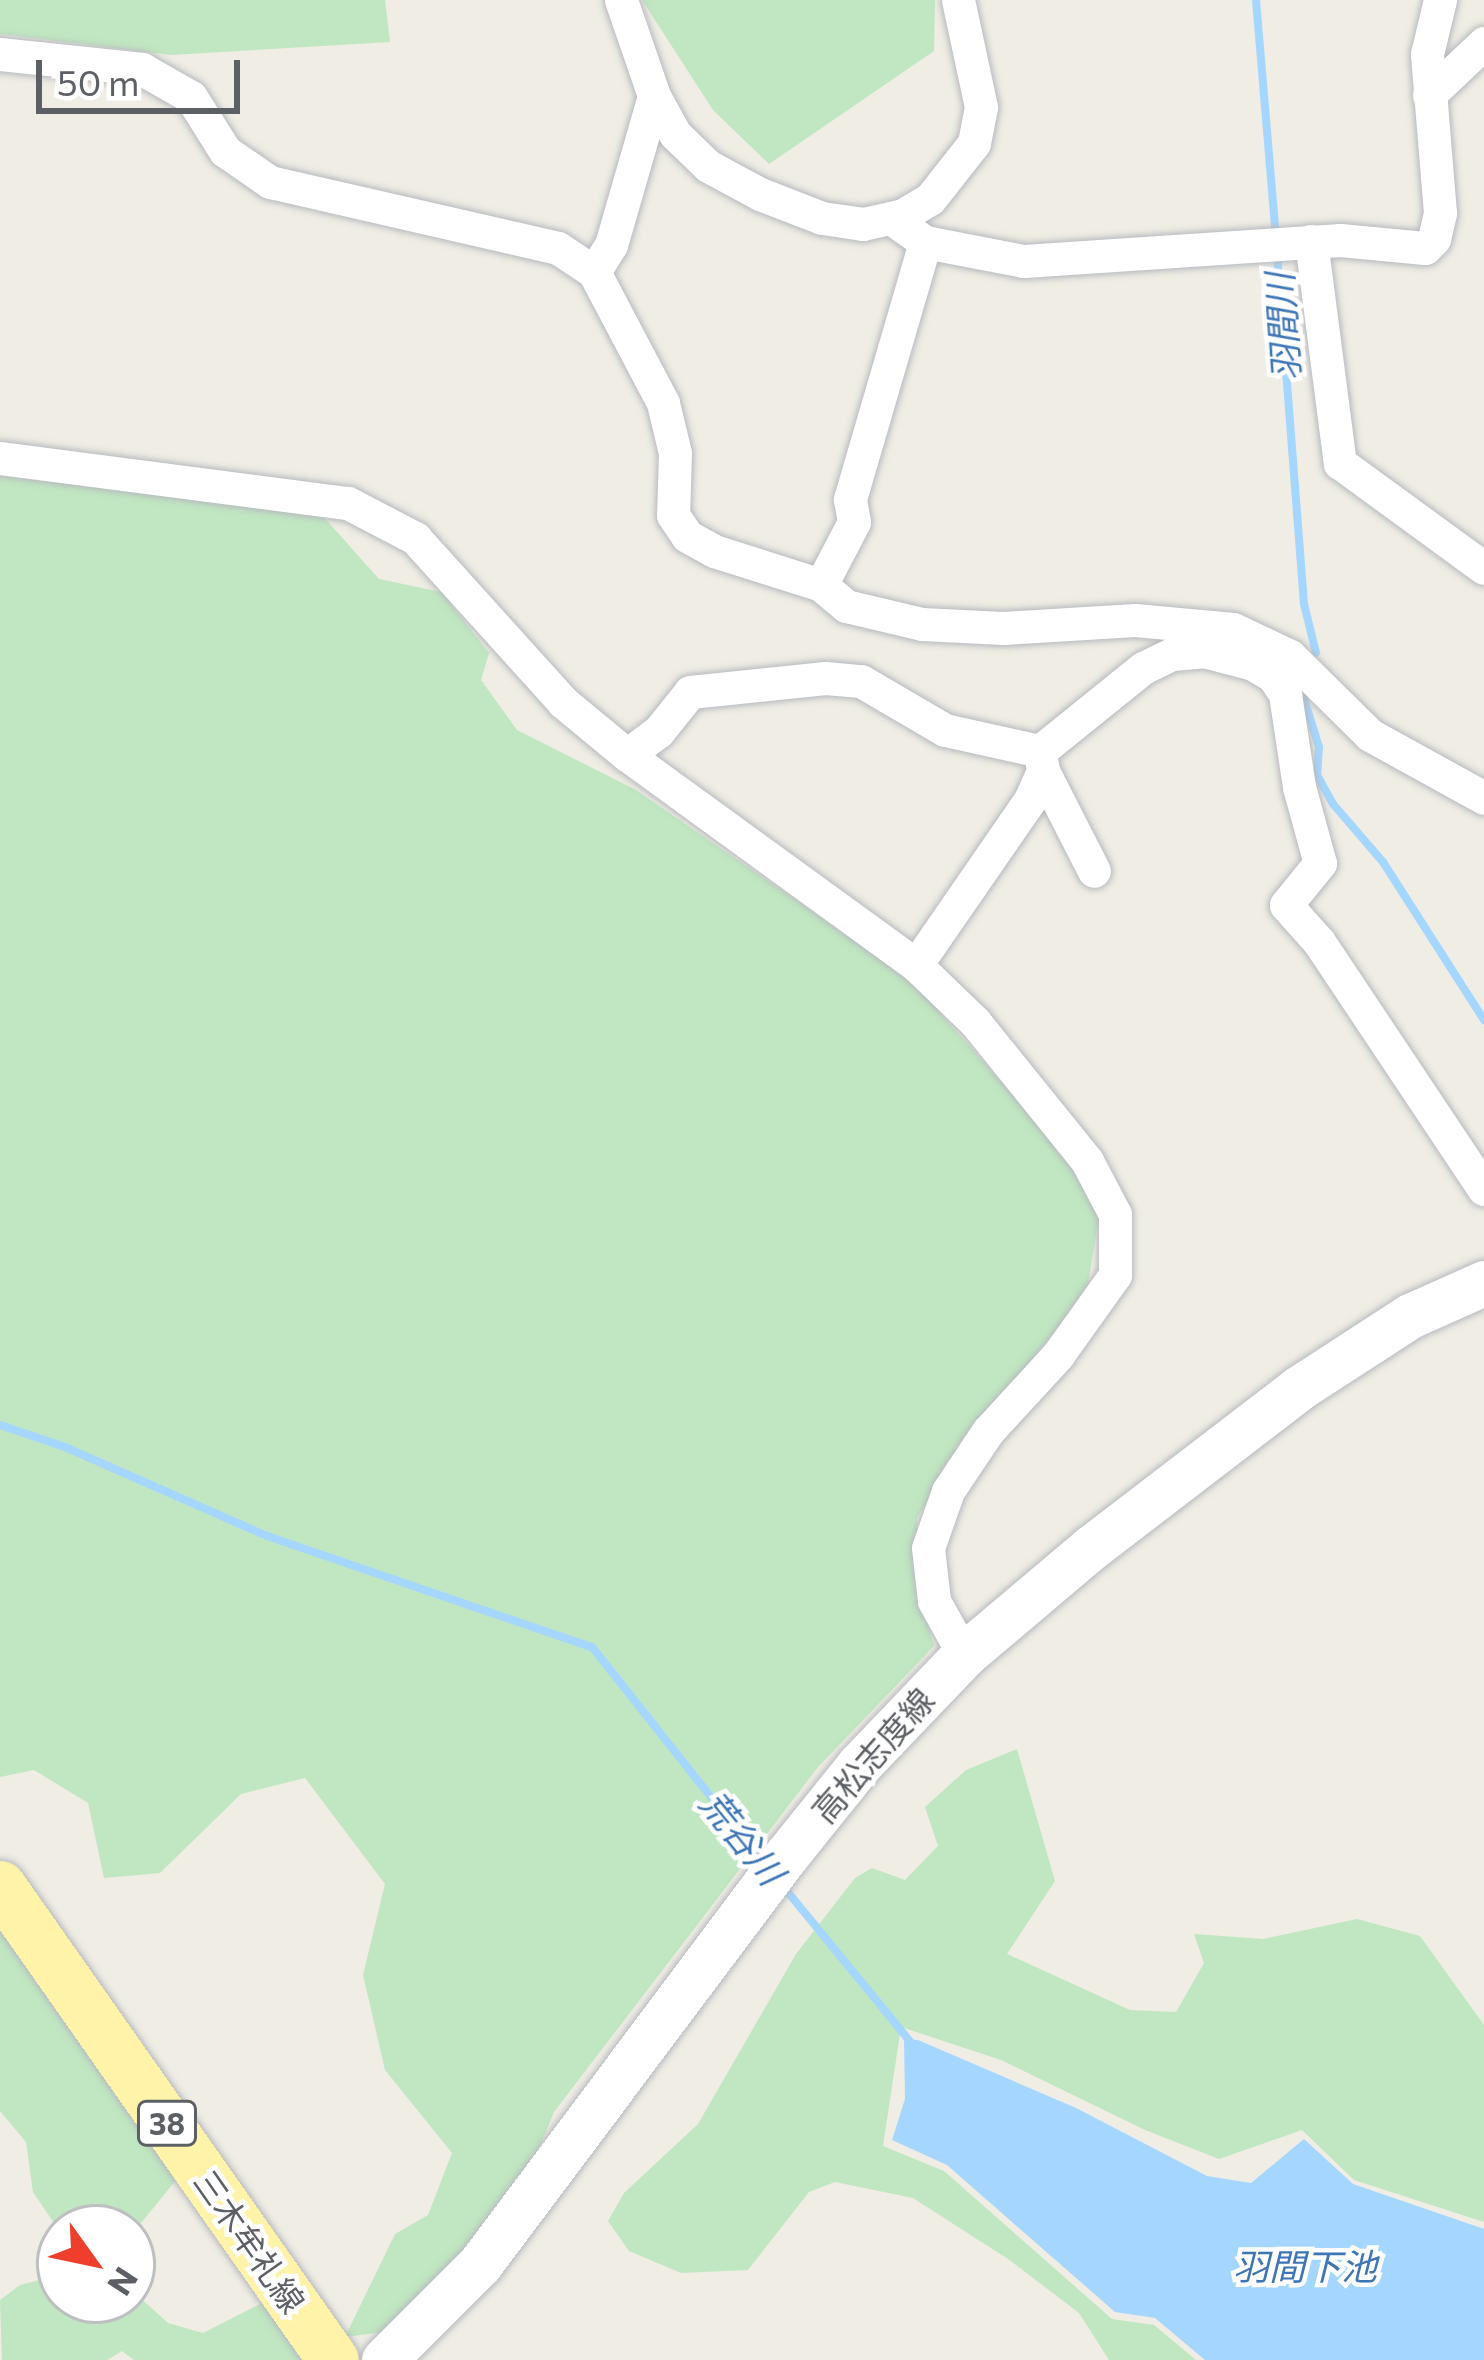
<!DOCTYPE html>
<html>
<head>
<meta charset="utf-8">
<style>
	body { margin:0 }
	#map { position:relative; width:1484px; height:2360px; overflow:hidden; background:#efede4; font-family:Commissioner,"Noto Sans JP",sans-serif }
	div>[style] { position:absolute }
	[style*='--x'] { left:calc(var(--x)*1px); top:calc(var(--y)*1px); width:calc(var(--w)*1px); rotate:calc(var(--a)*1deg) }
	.green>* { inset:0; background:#c0e7c1 }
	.water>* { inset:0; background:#a4d6ff }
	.stream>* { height:8px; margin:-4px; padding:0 4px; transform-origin:4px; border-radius:4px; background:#a4d6ff }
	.roads { filter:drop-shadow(0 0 3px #b7babf) drop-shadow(0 0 3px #b7babf) }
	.minor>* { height:33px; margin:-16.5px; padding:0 16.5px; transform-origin:16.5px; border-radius:16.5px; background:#fff }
	.secondary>* { height:45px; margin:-22.5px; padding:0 22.5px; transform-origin:22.5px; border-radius:22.5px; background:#fff }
	.primary>* { height:51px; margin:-25.5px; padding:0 25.5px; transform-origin:25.5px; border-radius:25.5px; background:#fff3a9 }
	span { translate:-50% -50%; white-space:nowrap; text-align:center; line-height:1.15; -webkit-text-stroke:9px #fff; paint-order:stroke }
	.shield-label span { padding:3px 9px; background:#fff; border:3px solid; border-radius:9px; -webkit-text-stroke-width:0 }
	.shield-label { font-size:30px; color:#5c6065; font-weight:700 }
	.street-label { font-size:33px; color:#5c6065 }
	.water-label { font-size:36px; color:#3e75b5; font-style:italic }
	.north { position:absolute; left:36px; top:2204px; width:120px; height:120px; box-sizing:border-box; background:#fff; border:3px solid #bebfc1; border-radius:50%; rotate:123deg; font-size:33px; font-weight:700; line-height:48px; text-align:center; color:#5c6065 }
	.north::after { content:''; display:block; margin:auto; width:42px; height:54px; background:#ee3f2c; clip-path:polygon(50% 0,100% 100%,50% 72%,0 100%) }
	.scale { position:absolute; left:36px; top:60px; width:204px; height:54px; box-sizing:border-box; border:6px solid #5c6065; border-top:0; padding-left:15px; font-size:36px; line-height:42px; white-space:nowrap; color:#5c6065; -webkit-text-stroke:9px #fff; paint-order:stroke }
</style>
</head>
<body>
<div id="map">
	<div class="green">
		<i style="clip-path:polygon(0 0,385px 0,390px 42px,171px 55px,0 34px)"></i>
		<i style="clip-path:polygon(642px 0,935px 0,934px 51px,769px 164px,713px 110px)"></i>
		<i style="clip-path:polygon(0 476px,321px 514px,379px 579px,441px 592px,489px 653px,481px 680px,517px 730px,636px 790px,909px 978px,1072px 1162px,1099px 1217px,1087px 1290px,957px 1455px,917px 1518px,917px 1581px,934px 1646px,818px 1767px,554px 2112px,536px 2156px,400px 2330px,345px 2337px,395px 2234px,428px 2215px,452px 2153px,385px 2070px,363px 1975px,385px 1884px,305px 1778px,241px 1794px,160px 1873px,104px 1878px,88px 1803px,34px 1770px,0 1777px)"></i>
		<i style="clip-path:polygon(1017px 1749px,1055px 1881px,1007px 1954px,1130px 2010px,1176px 2012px,1204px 1963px,1194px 1934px,1263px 1939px,1357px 1919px,1420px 1936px,1484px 2025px,1484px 2222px,1354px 2180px,1302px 2130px,1219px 2159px,1145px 2130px,1001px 2060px,901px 2027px,883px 2146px,944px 2171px,1112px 2319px,1154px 2325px,1196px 2360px,1109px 2360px,1079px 2313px,1008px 2259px,913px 2198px,835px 2182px,809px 2192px,748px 2270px,681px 2273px,629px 2251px,608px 2221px,624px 2193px,698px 2124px,796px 1954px,855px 1878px,872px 1868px,905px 1880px,938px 1846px,925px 1807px,966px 1770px)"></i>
		<i style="clip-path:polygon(0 1929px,177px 2179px,132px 2234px,132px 2228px,60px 2232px,33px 2192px,26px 2142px,0 2111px)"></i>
		<i style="clip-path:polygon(60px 2257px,60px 2300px,132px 2300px,132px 2281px,135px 2293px,168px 2323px,203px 2333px,262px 2303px,303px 2360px,134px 2360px,122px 2351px,107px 2360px,2px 2360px,0 2300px,20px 2285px,51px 2277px)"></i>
	</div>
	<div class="water">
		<i style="clip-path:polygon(904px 2039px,918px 2040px,1076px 2108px,1207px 2176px,1251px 2183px,1304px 2139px,1353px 2184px,1484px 2229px,1484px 2360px,1205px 2360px,1155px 2318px,1115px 2312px,947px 2165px,892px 2140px,905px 2099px)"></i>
	</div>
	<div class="stream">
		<i style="--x:1256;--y:0;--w:239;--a:85.2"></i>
		<i style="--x:1277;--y:253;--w:352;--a:85.6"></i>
		<i style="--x:1304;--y:604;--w:50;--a:76.2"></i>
		<i style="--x:1300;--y:686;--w:64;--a:72.7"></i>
		<i style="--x:1319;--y:747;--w:28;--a:94"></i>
		<i style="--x:1317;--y:775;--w:33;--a:61"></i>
		<i style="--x:1333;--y:804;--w:77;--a:49.2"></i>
		<i style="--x:1383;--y:862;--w:188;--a:57.4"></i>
		<i style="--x:0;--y:1425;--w:69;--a:18.7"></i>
		<i style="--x:65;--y:1447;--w:221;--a:23.8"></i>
		<i style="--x:267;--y:1536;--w:343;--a:18.9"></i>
		<i style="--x:592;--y:1647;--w:272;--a:51.6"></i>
		<i style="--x:782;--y:1885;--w:207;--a:50.7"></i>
	</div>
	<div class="roads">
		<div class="minor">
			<i style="--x:621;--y:0;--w:102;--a:71"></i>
			<i style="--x:654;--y:96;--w:43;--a:61.1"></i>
			<i style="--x:675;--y:134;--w:46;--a:44.1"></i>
			<i style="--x:708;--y:166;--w:59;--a:28.3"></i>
			<i style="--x:760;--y:194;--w:66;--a:21.2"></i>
			<i style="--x:822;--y:218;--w:41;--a:8.3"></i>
			<i style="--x:863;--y:224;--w:41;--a:-12.7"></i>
			<i style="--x:903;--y:215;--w:31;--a:-31"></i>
			<i style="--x:930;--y:199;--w:71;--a:-51.8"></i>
			<i style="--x:974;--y:143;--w:37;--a:-79"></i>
			<i style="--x:981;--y:107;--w:109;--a:-102.1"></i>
			<i style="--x:0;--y:54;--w:143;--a:6"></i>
			<i style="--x:142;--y:69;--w:56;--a:29.7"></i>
			<i style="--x:191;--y:97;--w:64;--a:57.8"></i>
			<i style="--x:225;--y:151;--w:55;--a:34.6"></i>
			<i style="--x:270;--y:182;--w:295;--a:12.9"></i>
			<i style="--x:558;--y:248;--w:43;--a:33.7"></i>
			<i style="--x:594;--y:272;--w:148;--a:62.2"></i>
			<i style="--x:663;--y:403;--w:51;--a:76.5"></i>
			<i style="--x:675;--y:453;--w:62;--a:91.8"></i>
			<i style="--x:673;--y:515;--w:25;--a:56"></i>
			<i style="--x:687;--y:536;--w:31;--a:29"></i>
			<i style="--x:714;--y:551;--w:112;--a:17.6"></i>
			<i style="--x:821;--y:585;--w:33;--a:40"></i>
			<i style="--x:846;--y:606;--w:78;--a:13.3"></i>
			<i style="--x:922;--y:624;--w:81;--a:2.8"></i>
			<i style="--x:1003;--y:628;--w:132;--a:-3.5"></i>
			<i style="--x:1135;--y:620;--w:98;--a:5.2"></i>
			<i style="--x:1233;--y:629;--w:63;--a:25.3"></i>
			<i style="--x:1290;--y:656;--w:112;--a:44.6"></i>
			<i style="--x:1370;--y:735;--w:130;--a:28.9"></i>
			<i style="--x:1429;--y:95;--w:76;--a:-43.4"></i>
			<i style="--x:891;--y:218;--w:42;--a:35.2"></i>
			<i style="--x:925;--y:242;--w:101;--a:10.9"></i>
			<i style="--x:1024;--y:261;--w:317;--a:-3.8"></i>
			<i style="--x:1340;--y:240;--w:85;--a:5.4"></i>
			<i style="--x:1425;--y:248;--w:13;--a:-45"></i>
			<i style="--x:1434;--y:239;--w:27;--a:-77"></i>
			<i style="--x:1440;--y:213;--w:160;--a:-94.7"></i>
			<i style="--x:1427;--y:54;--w:56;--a:-76.5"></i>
			<i style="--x:1311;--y:241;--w:224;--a:82.6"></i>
			<i style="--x:1340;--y:463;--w:178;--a:36.1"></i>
			<i style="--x:594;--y:272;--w:32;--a:-58"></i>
			<i style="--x:611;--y:245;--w:155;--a:-73.9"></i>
			<i style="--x:0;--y:458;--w:351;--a:7.4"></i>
			<i style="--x:348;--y:503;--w:76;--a:27.6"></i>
			<i style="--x:415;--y:538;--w:221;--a:47.9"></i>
			<i style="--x:563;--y:702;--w:83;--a:39.6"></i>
			<i style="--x:627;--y:755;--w:357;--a:36"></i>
			<i style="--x:916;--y:965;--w:82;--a:44"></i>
			<i style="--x:975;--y:1022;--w:179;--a:51.1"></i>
			<i style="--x:1087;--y:1161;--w:60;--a:62.2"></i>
			<i style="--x:1115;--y:1214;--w:61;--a:90"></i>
			<i style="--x:1115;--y:1275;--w:98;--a:125.5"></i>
			<i style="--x:1058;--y:1355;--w:103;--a:132.6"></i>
			<i style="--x:988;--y:1431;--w:72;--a:123.7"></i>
			<i style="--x:948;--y:1491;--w:60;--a:109.3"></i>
			<i style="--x:928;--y:1548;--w:53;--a:83.5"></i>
			<i style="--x:934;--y:1601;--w:62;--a:60.9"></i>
			<i style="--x:821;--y:585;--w:71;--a:-62.4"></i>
			<i style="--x:854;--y:522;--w:23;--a:-100"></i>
			<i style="--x:850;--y:499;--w:268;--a:-73.7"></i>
			<i style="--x:627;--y:755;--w:39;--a:-37"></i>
			<i style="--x:658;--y:732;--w:51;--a:-51.3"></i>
			<i style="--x:690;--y:692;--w:136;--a:-5.9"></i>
			<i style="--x:825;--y:678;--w:36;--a:5"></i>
			<i style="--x:861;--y:681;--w:97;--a:30.3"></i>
			<i style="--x:945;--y:730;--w:97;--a:12.5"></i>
			<i style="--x:1040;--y:751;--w:132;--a:-38.9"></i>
			<i style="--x:1143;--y:668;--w:32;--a:-26"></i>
			<i style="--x:1172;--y:654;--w:32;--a:-5"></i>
			<i style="--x:1204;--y:651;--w:51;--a:14.9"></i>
			<i style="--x:1253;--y:664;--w:23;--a:31"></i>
			<i style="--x:1273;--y:676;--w:22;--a:56"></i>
			<i style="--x:1285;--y:694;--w:94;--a:81.4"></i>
			<i style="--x:1299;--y:787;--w:79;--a:74.6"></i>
			<i style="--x:1320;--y:863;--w:54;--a:129"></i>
			<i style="--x:1286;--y:905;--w:50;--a:48.3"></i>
			<i style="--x:1319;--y:942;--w:297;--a:56.3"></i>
			<i style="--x:1043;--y:771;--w:112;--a:63"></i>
			<i style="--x:916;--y:965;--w:201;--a:-55.4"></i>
			<i style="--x:1030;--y:800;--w:32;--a:-66"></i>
			<i style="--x:1043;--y:771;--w:20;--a:-99"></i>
		</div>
		<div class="secondary">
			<i style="--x:384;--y:2360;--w:136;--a:-45"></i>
			<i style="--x:480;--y:2264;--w:509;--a:-53.15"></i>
			<i style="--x:785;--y:1857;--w:118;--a:-51.2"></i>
			<i style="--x:859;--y:1765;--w:152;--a:-46.3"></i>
			<i style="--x:964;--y:1655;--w:167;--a:-40.2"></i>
			<i style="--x:1092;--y:1547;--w:261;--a:-37.5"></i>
			<i style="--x:1299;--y:1388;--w:132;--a:-33"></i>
			<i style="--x:1410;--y:1316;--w:81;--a:-24"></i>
		</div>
		<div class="primary">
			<i style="--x:0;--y:1886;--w:579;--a:54.91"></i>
		</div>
	</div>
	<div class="shield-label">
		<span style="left:167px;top:2123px">38</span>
	</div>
	<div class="street-label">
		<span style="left:872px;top:1755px;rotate:-49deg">高松志度線</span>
		<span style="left:250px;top:2241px;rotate:55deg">三木牟礼線</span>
	</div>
	<div class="water-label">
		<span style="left:1282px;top:327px;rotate:-94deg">羽間川</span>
		<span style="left:743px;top:1837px;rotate:51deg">荒谷川</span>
		<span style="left:1305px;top:2266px">羽間下池</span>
	</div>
	<div class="north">N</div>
	<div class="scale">50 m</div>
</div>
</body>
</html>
